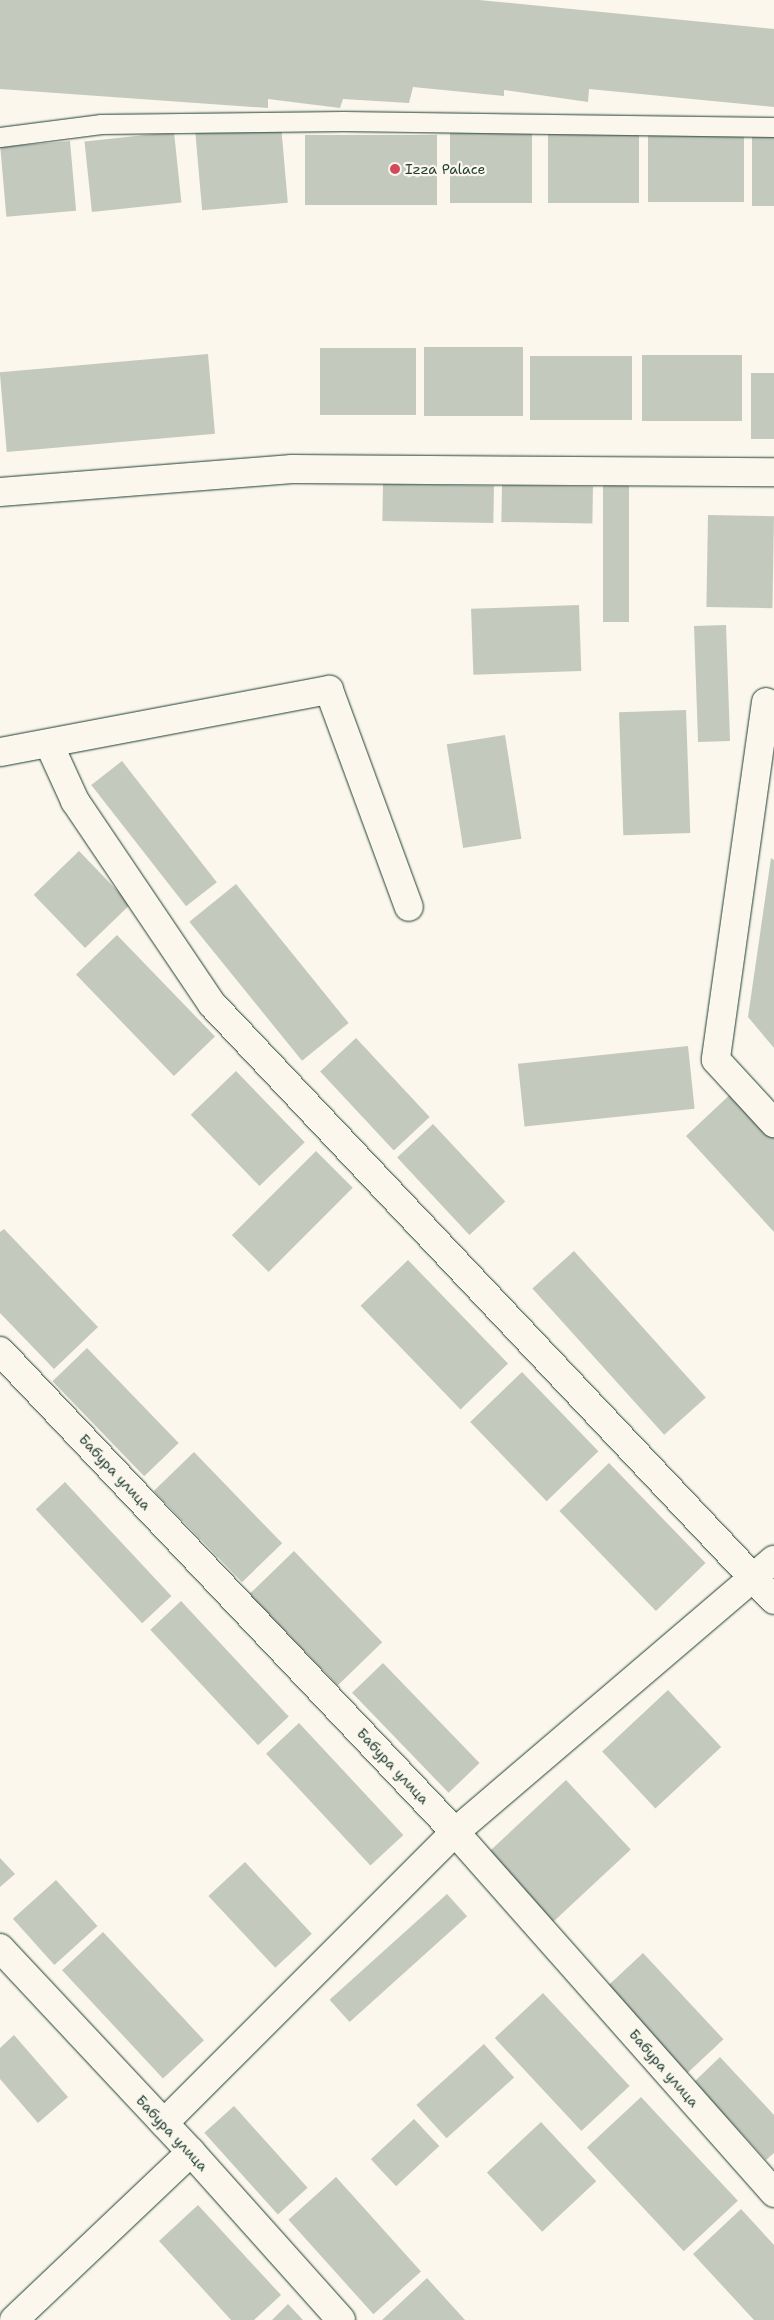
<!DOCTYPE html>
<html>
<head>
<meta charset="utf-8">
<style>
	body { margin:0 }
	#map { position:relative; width:774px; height:2320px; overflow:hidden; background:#fbf7ec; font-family:"Shantell Sans",sans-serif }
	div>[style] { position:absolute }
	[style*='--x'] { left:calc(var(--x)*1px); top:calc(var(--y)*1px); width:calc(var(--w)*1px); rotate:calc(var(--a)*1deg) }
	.building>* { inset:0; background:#c4c9be; transform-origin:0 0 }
	.roads { filter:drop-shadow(0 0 1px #1f3d34) drop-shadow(0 0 1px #1f3d34) }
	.lane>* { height:19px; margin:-9.5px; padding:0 9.5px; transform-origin:9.5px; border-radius:9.5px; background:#fbf7ec }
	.street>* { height:28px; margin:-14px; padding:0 14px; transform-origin:14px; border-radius:14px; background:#fbf7ec }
	.dots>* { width:14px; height:14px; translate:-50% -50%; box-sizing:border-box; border:2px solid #fbf7ec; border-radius:50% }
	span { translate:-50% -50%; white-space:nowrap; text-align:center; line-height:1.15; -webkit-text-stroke:4.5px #fbf7ec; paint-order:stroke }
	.poi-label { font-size:14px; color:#1f3d34 }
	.left { translate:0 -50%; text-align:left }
	.street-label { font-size:14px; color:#1f3d34 }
</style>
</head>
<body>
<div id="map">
	<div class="building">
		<i style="clip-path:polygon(0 0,479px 0,774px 29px,774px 107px,589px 89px,588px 102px,504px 90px,504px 96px,413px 87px,409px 103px,343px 99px,340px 108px,268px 99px,268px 108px,0 89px)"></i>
		<i style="left:281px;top:125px;width:78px;height:86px;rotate:85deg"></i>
		<i style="left:174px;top:132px;width:71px;height:90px;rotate:84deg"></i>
		<i style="left:450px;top:132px;width:82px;height:71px"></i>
		<i style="left:548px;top:132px;width:91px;height:71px"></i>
		<i style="left:648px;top:133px;width:96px;height:69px"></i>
		<i style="left:437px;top:135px;width:70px;height:132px;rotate:90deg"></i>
		<i style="left:752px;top:136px;width:22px;height:70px"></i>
		<i style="left:70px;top:141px;width:70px;height:70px;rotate:85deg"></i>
		<i style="left:523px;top:347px;width:69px;height:99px;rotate:90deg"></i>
		<i style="left:416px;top:348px;width:67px;height:96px;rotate:90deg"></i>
		<i style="left:208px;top:354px;width:80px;height:209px;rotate:85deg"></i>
		<i style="left:642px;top:355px;width:100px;height:66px"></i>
		<i style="left:530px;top:356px;width:102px;height:64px"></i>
		<i style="left:751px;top:373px;width:23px;height:66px"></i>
		<i style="left:383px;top:484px;width:111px;height:37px;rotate:1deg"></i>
		<i style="left:603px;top:484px;width:26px;height:138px"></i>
		<i style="left:502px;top:485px;width:91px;height:37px;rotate:1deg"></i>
		<i style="left:708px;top:515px;width:66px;height:92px;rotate:1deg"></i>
		<i style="left:579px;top:605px;width:66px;height:108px;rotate:88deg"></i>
		<i style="left:726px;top:625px;width:116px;height:32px;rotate:88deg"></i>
		<i style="left:686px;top:710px;width:123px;height:67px;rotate:88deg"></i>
		<i style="left:505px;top:735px;width:105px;height:59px;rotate:81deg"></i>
		<i style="left:122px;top:761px;width:154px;height:39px;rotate:52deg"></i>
		<i style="left:79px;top:851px;width:74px;height:63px;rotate:46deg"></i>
		<i style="clip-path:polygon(771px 858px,774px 860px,774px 1048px,748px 1017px)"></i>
		<i style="left:236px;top:884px;width:179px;height:60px;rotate:51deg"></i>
		<i style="left:117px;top:935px;width:141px;height:57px;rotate:46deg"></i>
		<i style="left:356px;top:1038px;width:108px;height:49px;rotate:47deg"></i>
		<i style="left:688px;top:1046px;width:63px;height:171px;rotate:84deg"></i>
		<i style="left:236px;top:1071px;width:99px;height:63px;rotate:46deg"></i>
		<i style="clip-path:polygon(737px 1088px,774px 1128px,774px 1232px,686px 1136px)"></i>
		<i style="left:433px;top:1124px;width:106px;height:49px;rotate:47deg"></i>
		<i style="left:316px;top:1151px;width:52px;height:119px;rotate:45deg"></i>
		<i style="clip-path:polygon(4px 1229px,98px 1327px,54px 1369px,0 1313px,0 1232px)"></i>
		<i style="left:574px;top:1251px;width:197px;height:56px;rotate:48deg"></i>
		<i style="left:408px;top:1260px;width:144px;height:66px;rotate:46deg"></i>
		<i style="left:87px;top:1348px;width:132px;height:48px;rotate:46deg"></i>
		<i style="left:522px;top:1372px;width:110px;height:72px;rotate:46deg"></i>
		<i style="left:194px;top:1452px;width:127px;height:56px;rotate:46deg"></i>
		<i style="left:609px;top:1463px;width:139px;height:69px;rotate:46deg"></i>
		<i style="left:65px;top:1482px;width:156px;height:40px;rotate:47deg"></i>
		<i style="left:294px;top:1551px;width:127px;height:62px;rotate:46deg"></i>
		<i style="left:181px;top:1601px;width:158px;height:42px;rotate:47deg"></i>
		<i style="left:383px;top:1663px;width:139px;height:43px;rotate:46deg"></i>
		<i style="left:668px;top:1690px;width:78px;height:90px;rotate:47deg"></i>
		<i style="left:299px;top:1723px;width:153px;height:45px;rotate:47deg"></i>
		<i style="left:566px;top:1780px;width:95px;height:106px;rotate:47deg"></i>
		<i style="clip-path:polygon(0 1858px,15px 1874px,0 1887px)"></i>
		<i style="left:245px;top:1862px;width:98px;height:50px;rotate:47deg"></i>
		<i style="left:56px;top:1880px;width:62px;height:58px;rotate:48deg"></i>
		<i style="left:447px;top:1894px;width:30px;height:158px;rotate:48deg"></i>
		<i style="left:103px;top:1932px;width:148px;height:56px;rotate:47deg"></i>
		<i style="left:643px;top:1953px;width:118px;height:49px;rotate:47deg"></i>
		<i style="left:543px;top:1993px;width:127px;height:66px;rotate:47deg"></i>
		<i style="clip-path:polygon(14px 2035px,68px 2097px,38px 2123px,0 2079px,0 2048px)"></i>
		<i style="left:484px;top:2044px;width:45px;height:91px;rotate:48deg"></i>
		<i style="clip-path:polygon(720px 2057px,774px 2115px,774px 2153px,766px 2160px,694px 2082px)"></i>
		<i style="left:641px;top:2097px;width:142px;height:74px;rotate:47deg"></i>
		<i style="left:234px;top:2106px;width:110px;height:40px;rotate:48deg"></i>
		<i style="left:414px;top:2119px;width:37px;height:59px;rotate:47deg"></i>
		<i style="left:541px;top:2122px;width:81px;height:74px;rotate:47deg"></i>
		<i style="left:336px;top:2177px;width:127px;height:64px;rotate:48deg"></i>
		<i style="clip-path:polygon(198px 2205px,281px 2295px,254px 2320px,231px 2320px,159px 2241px)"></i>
		<i style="clip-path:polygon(741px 2209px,774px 2245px,774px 2320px,754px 2320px,693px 2254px)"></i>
		<i style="clip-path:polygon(427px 2278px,465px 2320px,382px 2320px)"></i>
		<i style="clip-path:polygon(288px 2304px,303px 2320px,272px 2320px)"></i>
	</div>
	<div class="roads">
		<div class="lane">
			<i style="--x:0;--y:137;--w:102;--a:-7.3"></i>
			<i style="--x:101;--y:124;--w:242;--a:-0.7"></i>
			<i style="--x:343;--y:121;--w:431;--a:0.8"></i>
		</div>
		<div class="street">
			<i style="--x:0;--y:492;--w:293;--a:-4.5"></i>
			<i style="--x:292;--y:469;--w:482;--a:0.4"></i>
			<i style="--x:766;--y:702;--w:361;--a:98"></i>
			<i style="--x:716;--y:1060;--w:86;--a:47.4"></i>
			<i style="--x:49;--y:744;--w:63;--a:65.5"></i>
			<i style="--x:75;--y:801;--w:245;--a:56"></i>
			<i style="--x:212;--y:1004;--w:819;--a:46.68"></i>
			<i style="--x:0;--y:752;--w:335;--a:-10.7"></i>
			<i style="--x:329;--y:690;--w:231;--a:69.8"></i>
			<i style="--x:0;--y:1351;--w:662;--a:46.59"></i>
			<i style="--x:455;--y:1832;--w:482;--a:48.5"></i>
			<i style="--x:0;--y:1948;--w:279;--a:46.9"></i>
			<i style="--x:191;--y:2152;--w:225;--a:48.2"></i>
			<i style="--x:164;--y:2123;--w:412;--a:-45"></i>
			<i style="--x:455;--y:1832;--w:419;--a:-40.5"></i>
			<i style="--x:14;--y:2320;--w:244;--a:-43.5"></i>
		</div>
	</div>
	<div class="dots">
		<i style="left:395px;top:169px;background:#d1495b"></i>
	</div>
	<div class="poi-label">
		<span class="left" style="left:405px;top:169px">Izza Palace</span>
	</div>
	<div class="street-label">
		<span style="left:115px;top:1472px;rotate:47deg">Бабура улица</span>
		<span style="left:393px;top:1766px;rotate:47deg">Бабура улица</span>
		<span style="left:664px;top:2068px;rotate:49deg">Бабура улица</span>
		<span style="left:172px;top:2133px;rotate:47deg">Бабура улица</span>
	</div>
</div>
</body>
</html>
